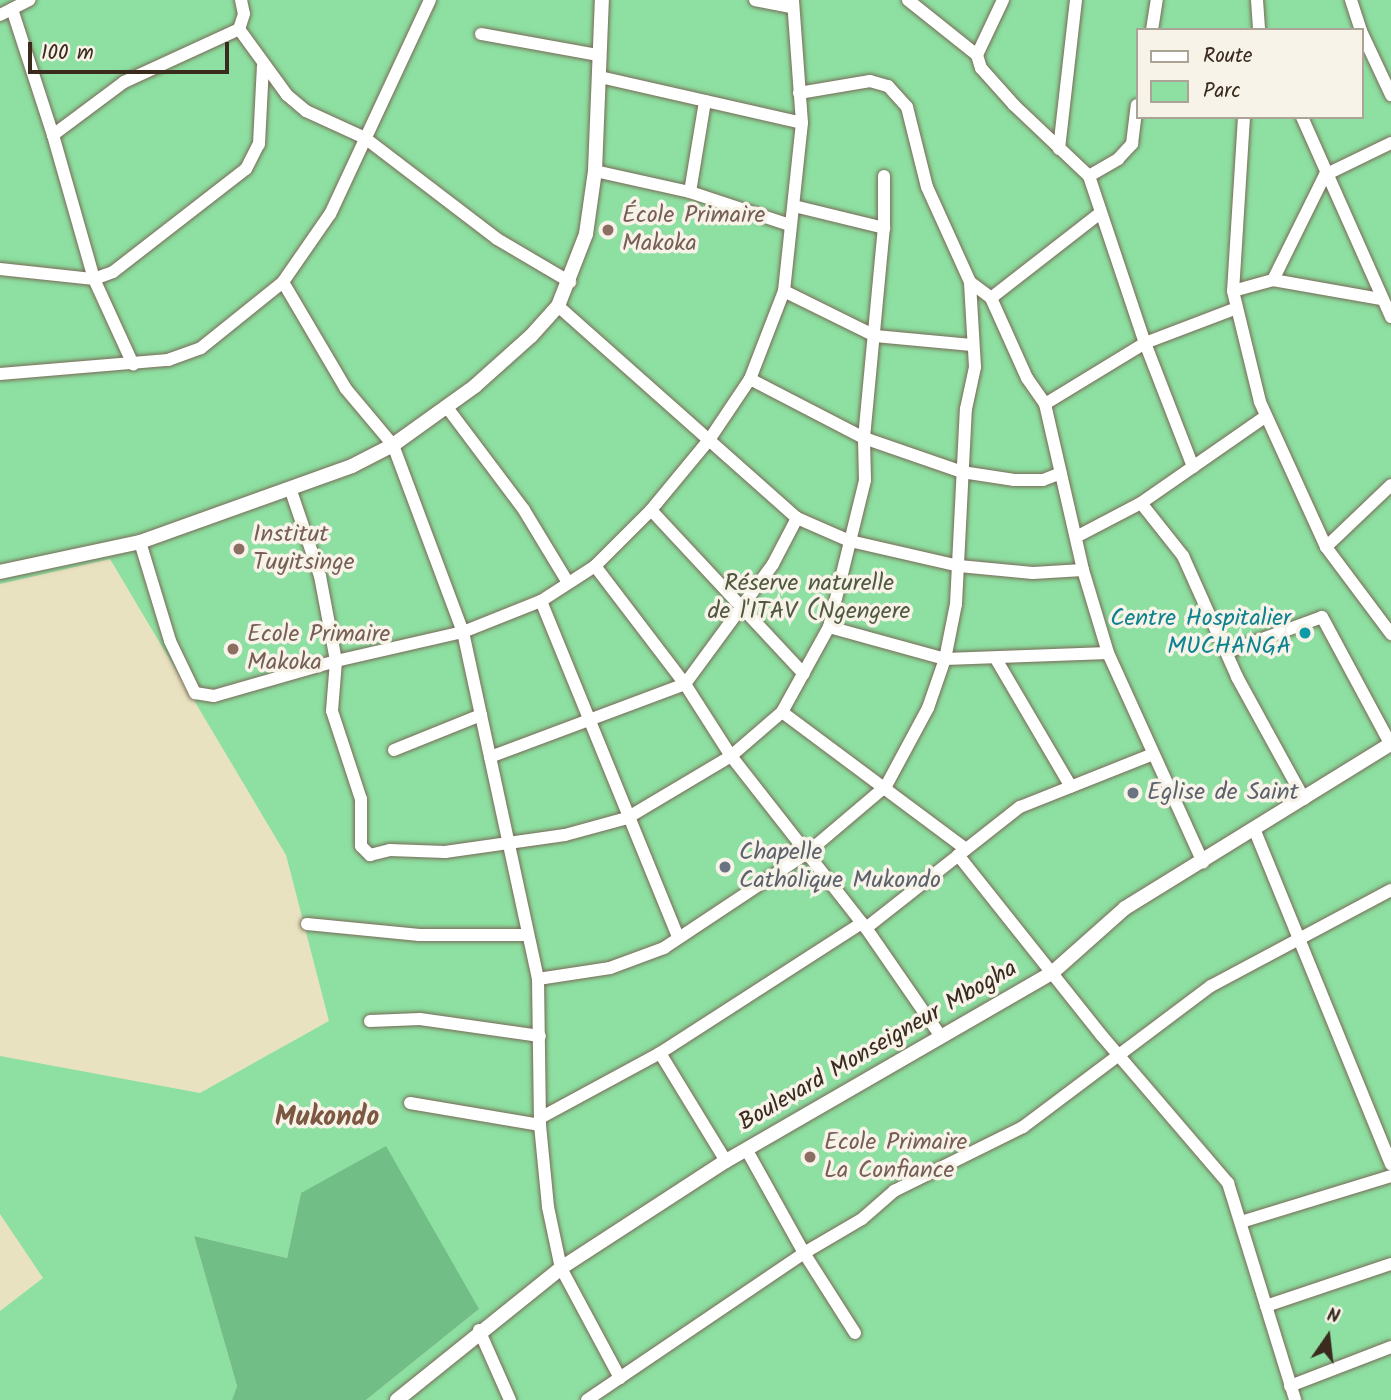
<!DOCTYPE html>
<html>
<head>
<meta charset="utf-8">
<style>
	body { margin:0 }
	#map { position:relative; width:1391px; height:1400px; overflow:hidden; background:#e9e2c0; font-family:Kalam,sans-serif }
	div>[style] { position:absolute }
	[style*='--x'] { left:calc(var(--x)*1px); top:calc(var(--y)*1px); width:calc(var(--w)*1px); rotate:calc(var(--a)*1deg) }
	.green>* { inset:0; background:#8de0a1 }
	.forest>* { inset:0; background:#72be87 }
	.roads { filter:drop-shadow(0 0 2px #786a57) drop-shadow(0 0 2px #786a57) }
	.minor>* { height:12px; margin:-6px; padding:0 6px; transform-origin:6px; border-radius:6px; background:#fff }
	.tertiary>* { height:14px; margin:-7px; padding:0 7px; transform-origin:7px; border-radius:7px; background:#fff }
	.dots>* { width:19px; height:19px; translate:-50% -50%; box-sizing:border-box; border:4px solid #f7f3e8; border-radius:50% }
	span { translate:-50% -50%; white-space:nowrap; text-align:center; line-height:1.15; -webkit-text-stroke:7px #f7f3e8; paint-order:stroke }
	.education-label { font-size:24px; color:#785e54 }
	.left { translate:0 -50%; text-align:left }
	.park-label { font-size:24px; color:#50583f }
	.culture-label { font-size:24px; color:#0d838f }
	.right { translate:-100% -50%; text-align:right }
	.worship-label { font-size:24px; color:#5b616d }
	.street-label { font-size:24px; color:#3b2a1e }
	.quarter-label { font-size:28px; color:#7c5741; font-weight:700 }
	.legend { position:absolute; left:1136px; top:28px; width:228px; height:91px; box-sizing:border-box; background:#f7f3e8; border:2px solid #aca397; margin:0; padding:9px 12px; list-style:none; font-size:21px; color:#3b2a1e }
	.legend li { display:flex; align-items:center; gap:14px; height:35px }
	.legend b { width:35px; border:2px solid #aca397 }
	.north { position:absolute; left:1293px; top:1302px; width:70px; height:70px; -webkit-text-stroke:5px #f7f3e8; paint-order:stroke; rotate:14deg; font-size:19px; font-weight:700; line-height:28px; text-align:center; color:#3b2a1e }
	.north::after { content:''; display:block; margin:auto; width:24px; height:32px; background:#3b2a1e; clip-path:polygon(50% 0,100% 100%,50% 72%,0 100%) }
	.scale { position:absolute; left:28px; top:42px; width:201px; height:32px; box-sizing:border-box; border:4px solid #3b2a1e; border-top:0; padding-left:9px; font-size:21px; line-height:24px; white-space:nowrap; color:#3b2a1e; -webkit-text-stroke:5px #f7f3e8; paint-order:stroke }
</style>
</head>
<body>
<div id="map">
	<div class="green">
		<i style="clip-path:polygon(evenodd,0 0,1391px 0,1391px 1400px,366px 1400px,479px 1309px,301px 1193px,287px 1258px,194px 1236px,237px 1386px,232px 1400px,0 1400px,0 1311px,43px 1278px,0 1214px,0 1056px,200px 1093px,329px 1021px,286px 855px,110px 559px,0 584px,0 0,1137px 30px,1361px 30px,1361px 117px,1137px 117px,1137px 30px)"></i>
	</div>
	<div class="forest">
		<i style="clip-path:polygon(386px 1146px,479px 1309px,366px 1400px,232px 1400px,237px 1386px,194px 1236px,287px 1258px,301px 1193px)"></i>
	</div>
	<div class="roads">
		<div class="minor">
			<i style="--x:241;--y:0;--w:14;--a:78"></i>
			<i style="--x:244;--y:14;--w:16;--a:108"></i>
			<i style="--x:239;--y:29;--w:82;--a:54"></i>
			<i style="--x:287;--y:95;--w:25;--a:40"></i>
			<i style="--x:306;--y:111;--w:65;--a:24.6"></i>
			<i style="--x:365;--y:138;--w:166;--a:37.4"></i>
			<i style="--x:497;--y:239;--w:85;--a:30.5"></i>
			<i style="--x:430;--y:0;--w:236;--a:115"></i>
			<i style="--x:330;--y:214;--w:83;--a:124.7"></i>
			<i style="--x:283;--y:282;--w:124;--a:59.5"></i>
			<i style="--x:346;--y:389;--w:73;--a:50"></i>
			<i style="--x:393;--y:445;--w:200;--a:69.5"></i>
			<i style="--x:463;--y:632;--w:355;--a:77.8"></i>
			<i style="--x:538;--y:979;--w:146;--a:89.2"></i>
			<i style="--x:540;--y:1125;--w:82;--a:84.4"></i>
			<i style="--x:548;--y:1207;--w:62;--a:78"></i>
			<i style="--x:561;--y:1268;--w:125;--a:61.8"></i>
			<i style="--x:755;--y:0;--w:38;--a:11"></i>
			<i style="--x:908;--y:0;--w:88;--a:38.6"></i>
			<i style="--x:977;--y:55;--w:14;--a:73"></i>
			<i style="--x:981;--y:68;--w:50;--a:48.3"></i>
			<i style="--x:1014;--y:105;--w:103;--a:43.4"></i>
			<i style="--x:1089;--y:176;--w:176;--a:71.5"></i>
			<i style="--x:1145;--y:343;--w:133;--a:68.8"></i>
			<i style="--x:1257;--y:0;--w:30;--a:86"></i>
			<i style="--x:1351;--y:0;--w:32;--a:72"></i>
			<i style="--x:12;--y:9;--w:133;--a:72"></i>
			<i style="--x:53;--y:135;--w:89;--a:-36.7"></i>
			<i style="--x:124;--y:82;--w:127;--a:-24.7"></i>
			<i style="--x:0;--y:15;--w:33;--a:-27"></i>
			<i style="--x:1152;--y:30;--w:30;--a:-81"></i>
			<i style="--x:1361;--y:31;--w:71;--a:64.9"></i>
			<i style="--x:481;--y:34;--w:119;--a:10.2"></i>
			<i style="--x:977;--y:55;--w:61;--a:-64.7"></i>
			<i style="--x:600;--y:77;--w:207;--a:12.8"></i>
			<i style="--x:799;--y:93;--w:72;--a:-9.6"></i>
			<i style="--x:870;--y:81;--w:19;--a:16"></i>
			<i style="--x:888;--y:86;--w:28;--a:48"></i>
			<i style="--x:907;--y:107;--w:82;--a:76"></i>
			<i style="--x:927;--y:187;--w:104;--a:65.6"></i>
			<i style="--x:970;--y:282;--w:26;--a:37"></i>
			<i style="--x:991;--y:298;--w:88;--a:65.8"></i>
			<i style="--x:1027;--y:378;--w:32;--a:55"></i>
			<i style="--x:1045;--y:404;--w:170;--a:77.1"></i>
			<i style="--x:1083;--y:570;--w:87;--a:73.2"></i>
			<i style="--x:1108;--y:653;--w:230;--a:65.6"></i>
			<i style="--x:1244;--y:117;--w:174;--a:93.6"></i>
			<i style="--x:1233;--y:291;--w:114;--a:76.3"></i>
			<i style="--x:1260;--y:402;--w:159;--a:65.5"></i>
			<i style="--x:1326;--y:547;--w:109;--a:53.2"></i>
			<i style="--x:1302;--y:117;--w:219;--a:66"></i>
			<i style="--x:53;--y:135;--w:150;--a:74.1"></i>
			<i style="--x:94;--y:279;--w:94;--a:65.4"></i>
			<i style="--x:1059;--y:149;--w:150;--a:-83.5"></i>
			<i style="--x:595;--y:171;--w:97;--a:12.5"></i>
			<i style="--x:690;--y:192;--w:105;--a:18.3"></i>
			<i style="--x:1089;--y:176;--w:34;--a:-30"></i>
			<i style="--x:1118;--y:159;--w:21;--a:-47"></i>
			<i style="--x:1132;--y:144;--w:39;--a:-83"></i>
			<i style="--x:690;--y:192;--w:92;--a:-80.6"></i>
			<i style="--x:794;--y:206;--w:93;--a:13.7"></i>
			<i style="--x:0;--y:269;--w:95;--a:6.1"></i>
			<i style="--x:94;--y:279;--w:20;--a:-20"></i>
			<i style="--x:113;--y:272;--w:168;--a:-37.8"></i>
			<i style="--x:246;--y:169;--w:28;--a:-63"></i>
			<i style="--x:259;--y:144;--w:78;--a:-87.1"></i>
			<i style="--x:1273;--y:280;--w:117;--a:-63.7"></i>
			<i style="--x:1325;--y:175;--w:73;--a:-25.9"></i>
			<i style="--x:784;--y:291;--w:102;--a:26.3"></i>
			<i style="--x:875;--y:336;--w:97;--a:5.3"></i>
			<i style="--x:1233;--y:291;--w:41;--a:-15.4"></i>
			<i style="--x:1273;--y:280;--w:110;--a:10"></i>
			<i style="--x:991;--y:298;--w:138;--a:-37.9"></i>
			<i style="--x:558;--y:306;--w:319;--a:41.6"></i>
			<i style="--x:797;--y:518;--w:58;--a:23.5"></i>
			<i style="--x:850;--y:541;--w:112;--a:12.9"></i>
			<i style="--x:959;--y:566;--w:74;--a:5.4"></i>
			<i style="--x:1033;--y:573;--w:50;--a:-3.4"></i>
			<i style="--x:0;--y:374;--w:169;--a:-4.8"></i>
			<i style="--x:168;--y:360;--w:35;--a:-20"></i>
			<i style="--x:201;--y:348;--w:105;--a:-38.8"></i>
			<i style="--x:750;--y:379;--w:128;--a:27.4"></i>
			<i style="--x:864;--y:438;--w:104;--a:19.1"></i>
			<i style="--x:962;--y:472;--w:53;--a:8.7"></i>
			<i style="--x:1014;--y:480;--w:29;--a:0"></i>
			<i style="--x:1043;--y:480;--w:19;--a:-21"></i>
			<i style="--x:1045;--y:404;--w:117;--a:-31.4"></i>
			<i style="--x:1145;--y:343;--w:98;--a:-20.8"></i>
			<i style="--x:446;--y:406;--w:130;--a:53.1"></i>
			<i style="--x:524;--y:510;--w:83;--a:58.8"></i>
			<i style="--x:290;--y:488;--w:93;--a:71.2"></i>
			<i style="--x:320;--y:576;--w:86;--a:79.3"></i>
			<i style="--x:336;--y:661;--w:50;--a:94.6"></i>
			<i style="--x:332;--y:711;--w:93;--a:71.8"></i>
			<i style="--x:361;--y:799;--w:47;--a:90"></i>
			<i style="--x:361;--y:846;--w:13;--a:45"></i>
			<i style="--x:370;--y:855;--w:21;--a:-14"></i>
			<i style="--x:390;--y:850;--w:55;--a:2.1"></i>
			<i style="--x:445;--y:852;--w:121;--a:-8.1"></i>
			<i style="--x:565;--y:835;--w:64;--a:-15.3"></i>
			<i style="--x:627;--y:818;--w:121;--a:-30.8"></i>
			<i style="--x:731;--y:756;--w:67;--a:-40.8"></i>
			<i style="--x:782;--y:712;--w:97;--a:-61.1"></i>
			<i style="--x:829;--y:627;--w:151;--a:-76.2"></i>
			<i style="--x:865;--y:480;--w:42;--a:-91.4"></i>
			<i style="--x:864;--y:438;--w:211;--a:-84.6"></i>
			<i style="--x:884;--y:228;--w:52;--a:-90"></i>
			<i style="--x:1141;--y:503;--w:68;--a:51.6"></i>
			<i style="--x:1183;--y:556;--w:133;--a:65.9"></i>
			<i style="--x:1237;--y:677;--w:139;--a:61.2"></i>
			<i style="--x:651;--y:510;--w:224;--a:47"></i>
			<i style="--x:1076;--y:537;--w:73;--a:-27.6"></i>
			<i style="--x:1141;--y:503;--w:152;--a:-34.8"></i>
			<i style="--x:140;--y:542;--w:103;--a:73.1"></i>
			<i style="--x:170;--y:641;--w:58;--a:64.3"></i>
			<i style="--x:195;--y:693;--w:19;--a:9"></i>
			<i style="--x:214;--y:696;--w:127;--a:-16"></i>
			<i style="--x:336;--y:661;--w:130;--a:-12.9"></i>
			<i style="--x:463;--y:632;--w:84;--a:-21.7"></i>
			<i style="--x:541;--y:601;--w:64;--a:-32.9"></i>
			<i style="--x:595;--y:566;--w:79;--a:-45"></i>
			<i style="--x:651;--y:510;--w:91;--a:-50.4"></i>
			<i style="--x:709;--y:440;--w:73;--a:-56.1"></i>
			<i style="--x:750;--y:379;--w:94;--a:-68.9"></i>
			<i style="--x:784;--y:291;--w:169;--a:-83.9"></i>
			<i style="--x:802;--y:123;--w:123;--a:-94.2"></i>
			<i style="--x:1326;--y:547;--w:90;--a:-43.6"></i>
			<i style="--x:595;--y:566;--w:148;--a:52.7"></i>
			<i style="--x:685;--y:684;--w:85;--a:57.4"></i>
			<i style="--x:731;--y:756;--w:219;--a:51.9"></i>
			<i style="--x:866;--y:928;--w:129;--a:55.4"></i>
			<i style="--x:541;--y:601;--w:362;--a:67.8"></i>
			<i style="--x:829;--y:627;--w:120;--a:15.4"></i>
			<i style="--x:945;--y:659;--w:163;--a:-2.1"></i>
			<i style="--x:1227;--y:652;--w:101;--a:-20.2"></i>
			<i style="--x:1322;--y:617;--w:145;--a:61.7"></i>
			<i style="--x:996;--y:659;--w:148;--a:59.6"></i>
			<i style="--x:782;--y:712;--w:229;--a:36.7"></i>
			<i style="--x:394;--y:750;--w:94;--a:-21.9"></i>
			<i style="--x:490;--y:757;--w:208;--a:-20.5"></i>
			<i style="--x:685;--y:684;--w:149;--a:-53.7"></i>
			<i style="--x:773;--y:564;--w:52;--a:-62.4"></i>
			<i style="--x:1255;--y:831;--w:360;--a:67.8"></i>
			<i style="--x:958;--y:855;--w:231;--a:51.5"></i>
			<i style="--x:1102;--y:1036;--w:194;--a:49.4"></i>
			<i style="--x:1228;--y:1183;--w:227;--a:72.8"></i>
			<i style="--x:307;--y:924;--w:113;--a:5.6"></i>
			<i style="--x:419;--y:935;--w:107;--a:0"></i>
			<i style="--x:866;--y:928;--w:196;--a:-38.2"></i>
			<i style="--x:1020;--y:807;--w:141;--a:-21.7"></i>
			<i style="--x:538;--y:979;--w:73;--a:-8.7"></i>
			<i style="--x:610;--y:968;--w:58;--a:-20.3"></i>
			<i style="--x:664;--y:948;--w:172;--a:-33.6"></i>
			<i style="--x:807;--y:853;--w:104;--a:-40.3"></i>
			<i style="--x:886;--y:786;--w:89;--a:-61.7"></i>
			<i style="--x:928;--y:708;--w:52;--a:-70.9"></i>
			<i style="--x:945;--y:659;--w:56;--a:-78.7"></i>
			<i style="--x:956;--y:604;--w:195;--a:-87.1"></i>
			<i style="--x:966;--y:409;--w:43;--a:-77.9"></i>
			<i style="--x:975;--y:367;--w:85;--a:-93.4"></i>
			<i style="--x:370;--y:1021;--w:50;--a:-2.3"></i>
			<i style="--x:420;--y:1019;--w:121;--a:8.1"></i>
			<i style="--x:660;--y:1053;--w:127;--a:58.6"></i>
			<i style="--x:410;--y:1103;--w:132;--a:9.6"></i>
			<i style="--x:540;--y:1118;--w:136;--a:-28.4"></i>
			<i style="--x:660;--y:1053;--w:240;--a:-32.8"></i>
			<i style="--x:1241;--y:1222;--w:157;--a:-17"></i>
			<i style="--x:1266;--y:1306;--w:132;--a:-18.6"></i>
			<i style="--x:479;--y:1330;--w:77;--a:66.1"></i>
			<i style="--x:855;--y:1333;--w:95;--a:-122.5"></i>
			<i style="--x:804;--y:1253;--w:67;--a:-30.4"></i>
			<i style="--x:862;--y:1219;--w:43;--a:-41.2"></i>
			<i style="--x:894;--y:1191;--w:144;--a:-26.4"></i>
			<i style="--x:1023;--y:1127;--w:235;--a:-36.9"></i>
			<i style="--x:1211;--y:986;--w:204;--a:-28.1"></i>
			<i style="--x:1290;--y:1386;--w:108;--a:-21.1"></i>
			<i style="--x:587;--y:1400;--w:262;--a:-34.1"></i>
			<i style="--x:804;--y:1253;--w:119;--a:-119.1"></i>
		</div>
		<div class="tertiary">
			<i style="--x:0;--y:572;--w:143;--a:-12.1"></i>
			<i style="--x:140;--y:542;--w:225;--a:-19.7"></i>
			<i style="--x:352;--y:466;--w:46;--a:-27.1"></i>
			<i style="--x:393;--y:445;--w:101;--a:-35.7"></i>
			<i style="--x:475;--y:386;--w:75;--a:-41.8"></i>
			<i style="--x:531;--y:336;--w:40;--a:-48"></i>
			<i style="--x:558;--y:306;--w:77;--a:-68.7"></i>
			<i style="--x:586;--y:234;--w:64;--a:-81.9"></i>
			<i style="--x:595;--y:171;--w:171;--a:-87.7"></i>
			<i style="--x:397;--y:1400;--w:211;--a:-38.8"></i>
			<i style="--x:561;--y:1268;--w:197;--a:-33"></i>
			<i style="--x:726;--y:1161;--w:378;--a:-30"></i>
			<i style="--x:1053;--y:972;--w:96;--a:-41.6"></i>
			<i style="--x:1125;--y:908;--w:312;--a:-31.7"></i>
		</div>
	</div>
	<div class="dots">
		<i style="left:608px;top:230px;background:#8d6e63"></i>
		<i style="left:239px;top:549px;background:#8d6e63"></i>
		<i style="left:1305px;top:633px;background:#0f9aa8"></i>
		<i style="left:233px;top:649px;background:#8d6e63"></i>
		<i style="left:1133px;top:793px;background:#6b7280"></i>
		<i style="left:725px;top:867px;background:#6b7280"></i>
		<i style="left:810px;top:1157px;background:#8d6e63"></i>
	</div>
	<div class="education-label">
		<span class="left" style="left:622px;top:230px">École Primaire<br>Makoka</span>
		<span class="left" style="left:253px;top:549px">Institut<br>Tuyitsinge</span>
		<span class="left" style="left:247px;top:649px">Ecole Primaire<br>Makoka</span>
		<span class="left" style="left:824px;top:1157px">Ecole Primaire<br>La Confiance</span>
	</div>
	<div class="park-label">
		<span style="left:809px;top:598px">Réserve naturelle<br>de l'ITAV (Ngengere</span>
	</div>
	<div class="culture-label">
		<span class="right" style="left:1291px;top:633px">Centre Hospitalier<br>MUCHANGA</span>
	</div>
	<div class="worship-label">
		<span class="left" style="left:1147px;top:793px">Eglise de Saint</span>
		<span class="left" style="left:739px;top:867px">Chapelle<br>Catholique Mukondo</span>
	</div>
	<div class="street-label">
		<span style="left:878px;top:1046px;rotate:-30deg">Boulevard Monseigneur Mbogha</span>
	</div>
	<div class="quarter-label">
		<span style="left:327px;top:1118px">Mukondo</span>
	</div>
	<ul class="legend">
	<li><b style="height:9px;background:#fff"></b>Route</li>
	<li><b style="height:19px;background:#8de0a1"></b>Parc</li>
	</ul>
	<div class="north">N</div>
	<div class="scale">100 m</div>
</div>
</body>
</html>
